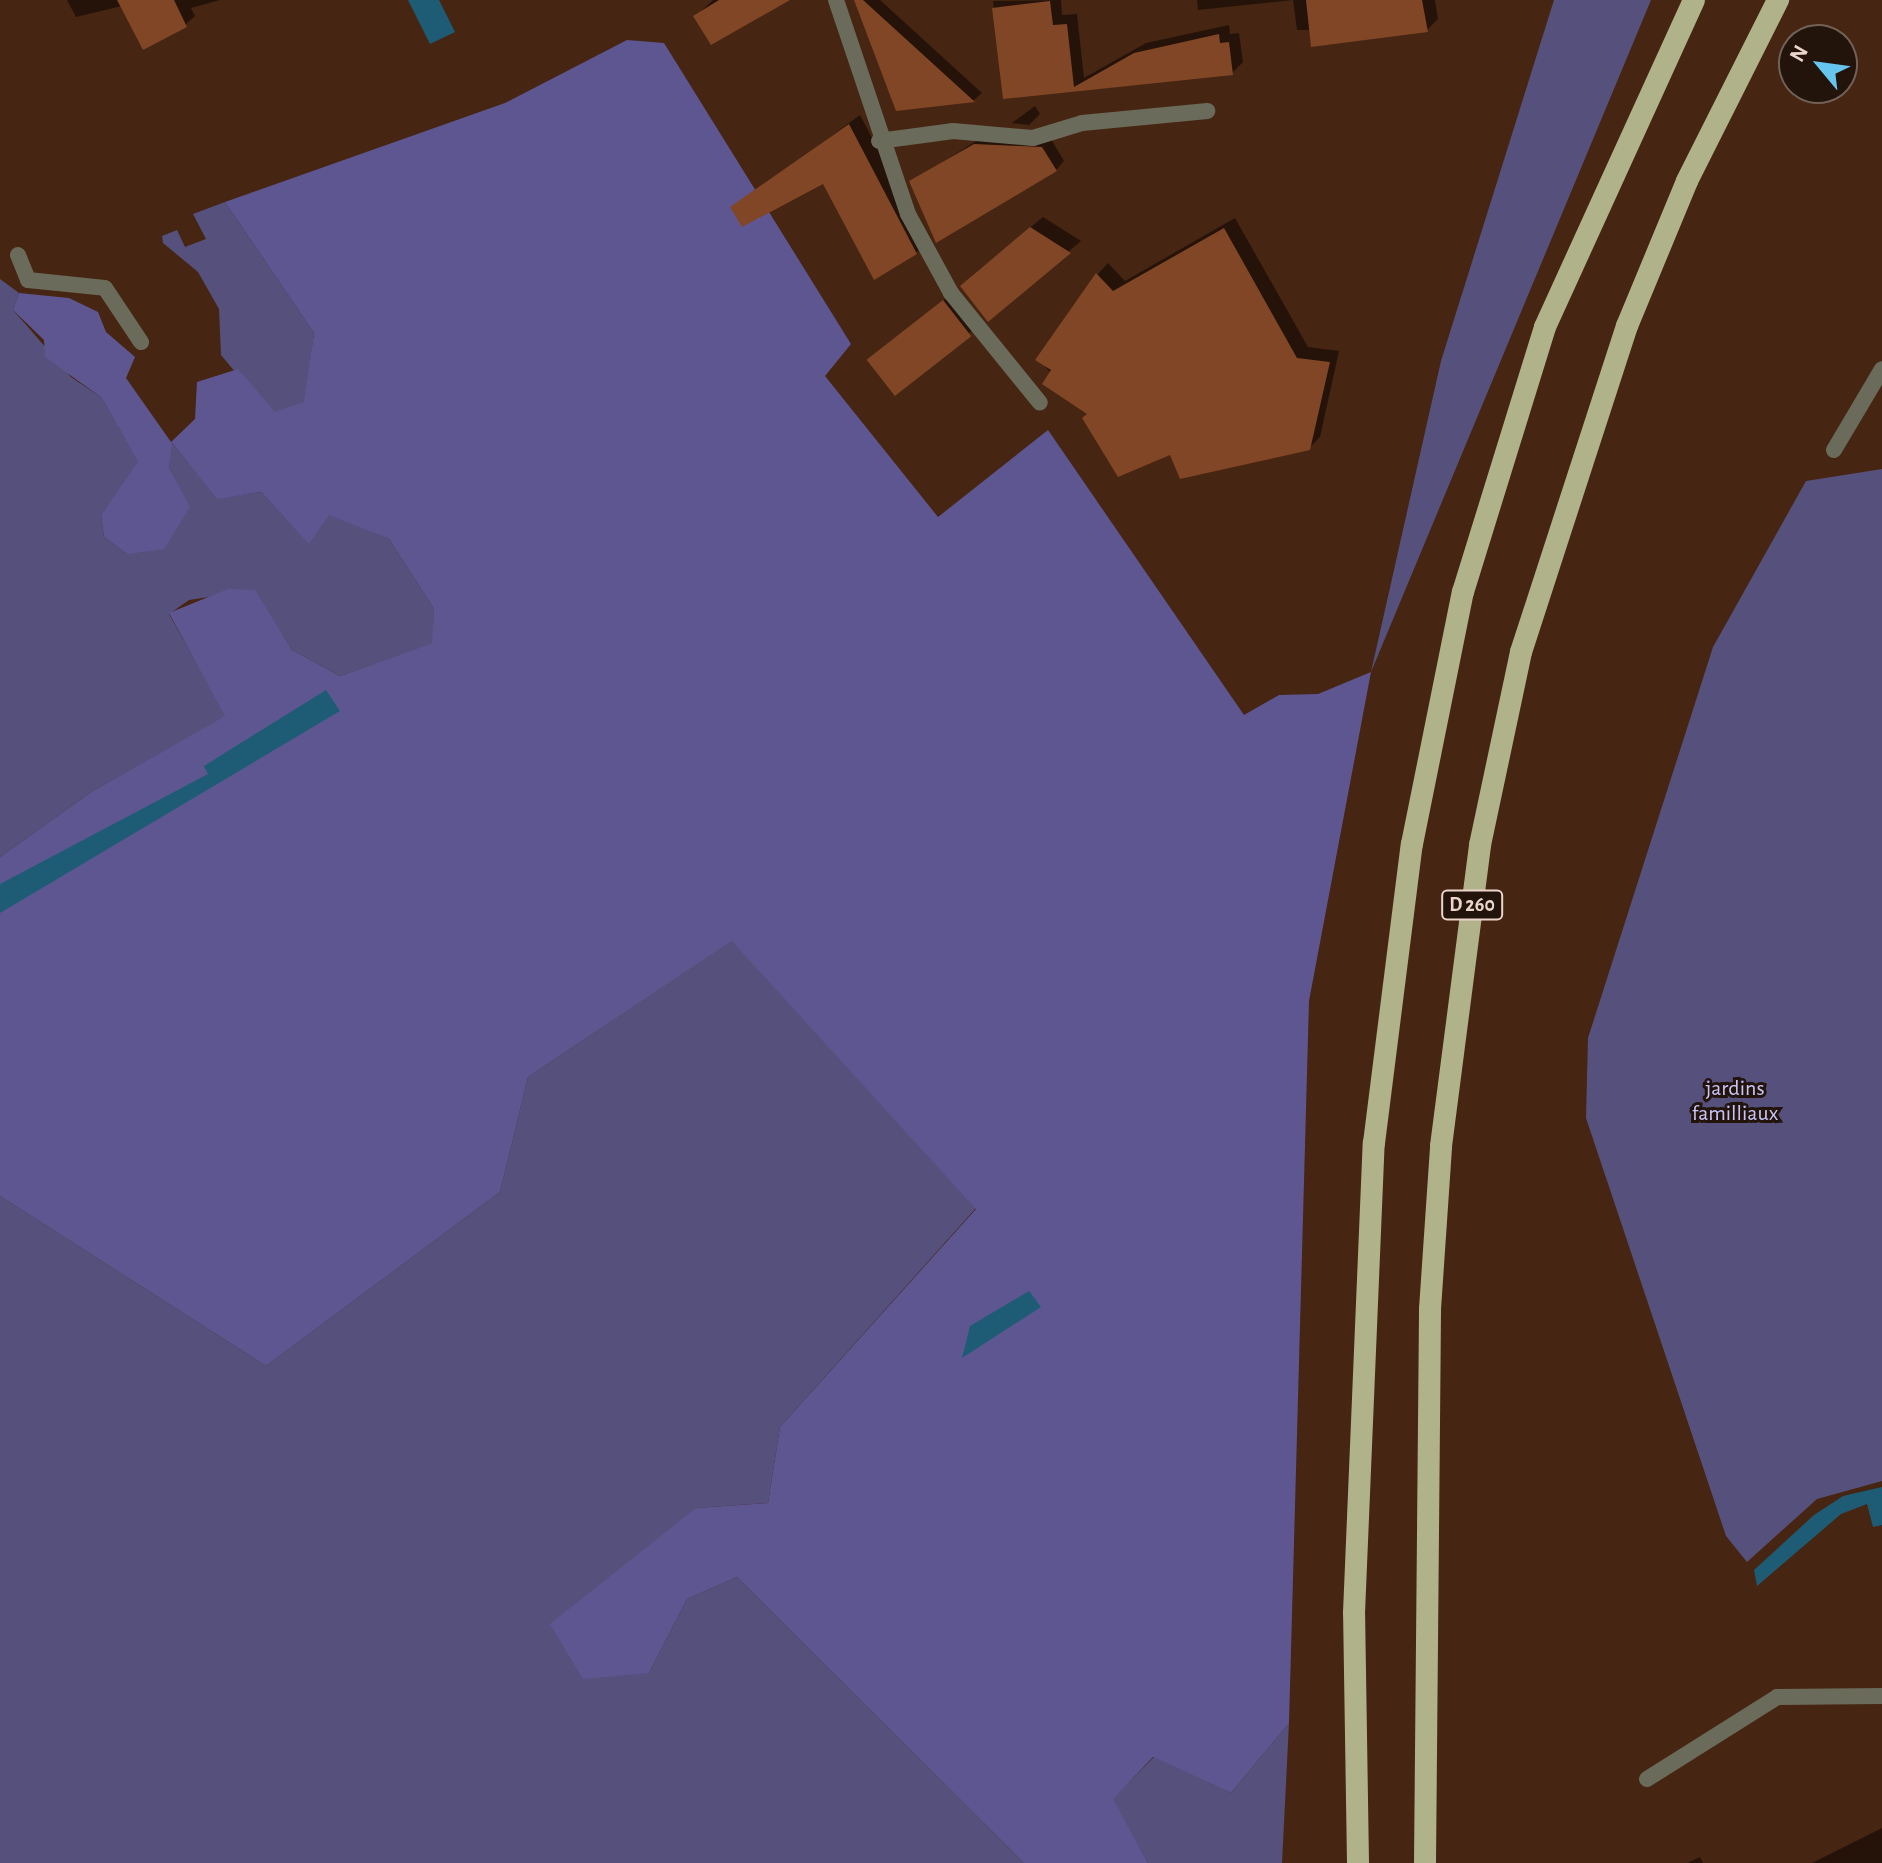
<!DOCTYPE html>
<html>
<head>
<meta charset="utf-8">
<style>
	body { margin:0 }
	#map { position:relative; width:1882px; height:1863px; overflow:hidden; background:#462512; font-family:"Alegreya Sans",sans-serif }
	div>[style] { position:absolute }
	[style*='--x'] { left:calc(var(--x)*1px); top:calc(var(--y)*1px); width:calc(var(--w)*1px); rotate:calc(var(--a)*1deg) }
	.green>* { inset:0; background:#56517c }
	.forest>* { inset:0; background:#5e5691 }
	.water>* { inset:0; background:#1e5c75 }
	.shadow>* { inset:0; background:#0007 }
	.building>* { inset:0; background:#814625; transform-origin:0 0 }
	.service>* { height:16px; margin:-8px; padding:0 8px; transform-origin:8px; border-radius:8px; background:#6a6b5a }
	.minor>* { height:16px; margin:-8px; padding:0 8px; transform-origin:8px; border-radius:8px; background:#6a6b5a }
	.trunk>* { height:22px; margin:-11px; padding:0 11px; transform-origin:11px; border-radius:11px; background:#b0b28a }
	span { translate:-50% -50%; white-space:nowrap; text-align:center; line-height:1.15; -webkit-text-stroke:6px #22130b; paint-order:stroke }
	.shield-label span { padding:2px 6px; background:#22130b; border:2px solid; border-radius:6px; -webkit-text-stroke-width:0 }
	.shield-label { font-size:20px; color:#ebd5ca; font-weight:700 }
	.park-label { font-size:22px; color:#cac5fa }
	.north { position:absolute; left:1778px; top:24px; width:80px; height:80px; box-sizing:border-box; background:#22130b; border:2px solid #726157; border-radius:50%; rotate:299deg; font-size:22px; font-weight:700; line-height:32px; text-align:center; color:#ebd5ca }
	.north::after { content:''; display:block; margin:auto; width:28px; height:36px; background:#65c5ee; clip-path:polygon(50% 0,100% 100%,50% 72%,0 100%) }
</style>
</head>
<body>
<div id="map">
	<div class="green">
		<i style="clip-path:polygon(1554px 0,1651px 0,1371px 672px,1441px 361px)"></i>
		<i style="clip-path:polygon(225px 202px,314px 333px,305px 402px,273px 417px,221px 355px,219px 309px,198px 272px,163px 243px,162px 236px,177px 230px,185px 247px,206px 239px,193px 214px)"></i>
		<i style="clip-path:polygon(0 279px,19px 293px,13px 310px,28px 327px,71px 377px,102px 398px,139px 463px,101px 515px,104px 537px,127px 554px,189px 507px,169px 467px,171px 442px,217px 498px,261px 492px,309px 543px,329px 514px,389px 539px,434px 609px,433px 643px,340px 676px,292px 650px,254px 590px,189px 600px,169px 614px,226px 716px,91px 792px,0 857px)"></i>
		<i style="clip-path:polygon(1882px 469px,1882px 1481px,1817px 1499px,1747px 1562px,1726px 1536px,1586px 1118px,1588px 1038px,1713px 647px,1806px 481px)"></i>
		<i style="clip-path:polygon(733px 940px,976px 1208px,780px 1427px,768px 1503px,696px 1508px,649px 1673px,687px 1599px,737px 1577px,1024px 1863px,0 1863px,0 1196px,266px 1366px,500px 1192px,528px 1077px)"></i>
		<i style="clip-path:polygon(1289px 1723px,1282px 1863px,1148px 1863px,1112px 1799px,1154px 1757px,1231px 1793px)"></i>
	</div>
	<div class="forest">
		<i style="clip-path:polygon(627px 40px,664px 43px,851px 344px,825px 376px,938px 517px,1048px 430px,1244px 715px,1279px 695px,1318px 694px,1371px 672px,1309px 1001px,1289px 1723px,1231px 1793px,1153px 1757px,1113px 1799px,1148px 1863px,1024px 1863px,737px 1577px,687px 1599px,649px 1673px,583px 1679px,550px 1624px,696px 1508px,768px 1503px,780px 1427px,976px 1209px,732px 941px,528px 1077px,500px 1192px,266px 1366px,0 1196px,0 857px,91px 792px,225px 716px,169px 613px,228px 589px,255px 590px,292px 650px,340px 676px,432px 643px,434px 609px,389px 539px,329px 515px,309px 544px,261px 492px,217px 499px,172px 443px,169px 467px,190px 507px,164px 549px,127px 554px,104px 537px,101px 515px,138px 462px,102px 398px,45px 357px,44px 340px,13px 310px,19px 293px,69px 298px,98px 312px,106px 332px,135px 357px,126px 378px,171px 442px,195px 419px,197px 382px,238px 369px,275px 412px,304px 402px,314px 333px,225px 202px,505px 103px)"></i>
	</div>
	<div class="water">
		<i style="clip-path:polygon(408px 0,439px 0,455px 32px,430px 44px)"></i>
		<i style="clip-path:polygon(326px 690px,340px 711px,0 913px,0 884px,208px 774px,204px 766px)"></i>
		<i style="clip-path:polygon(1029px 1291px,1041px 1307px,962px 1358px,970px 1326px)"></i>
		<i style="clip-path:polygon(1882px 1487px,1882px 1525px,1873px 1527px,1867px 1504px,1841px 1514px,1757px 1586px,1754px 1570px,1814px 1515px,1843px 1496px)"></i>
	</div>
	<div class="shadow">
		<i style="clip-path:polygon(67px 0,220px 0,191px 8px,195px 16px,185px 25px,122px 6px,76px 17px)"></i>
		<i style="clip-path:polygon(713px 0,784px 0,696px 16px)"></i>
		<i style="clip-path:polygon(856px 0,880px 0,982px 93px,974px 100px,897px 109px)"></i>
		<i style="clip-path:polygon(1061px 0,1062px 15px,1077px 14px,1084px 78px,1146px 43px,1229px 25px,1230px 34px,1239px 33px,1243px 62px,1232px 73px,1004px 97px,993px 1px)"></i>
		<i style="clip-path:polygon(1197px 0,1293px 0,1198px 10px)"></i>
		<i style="clip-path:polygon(1293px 0,1435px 0,1438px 19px,1427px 30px,1297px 30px)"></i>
		<i style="clip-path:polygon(1035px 106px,1040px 114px,1029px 125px,1012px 123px)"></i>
		<i style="clip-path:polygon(860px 115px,927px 242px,916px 253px,824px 181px,733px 208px)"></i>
		<i style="clip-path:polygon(984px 136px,1051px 139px,1064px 161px,1056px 170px,911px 182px)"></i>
		<i style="clip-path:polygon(1043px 217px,1081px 241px,989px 319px,973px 275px)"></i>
		<i style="clip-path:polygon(1235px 218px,1308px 347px,1339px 351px,1320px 437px,1309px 448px,1171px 452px,1090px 414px,1038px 359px,1098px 274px,1108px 263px,1125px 281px)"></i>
		<i style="clip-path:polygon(955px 291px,981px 323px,899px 392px,882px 351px)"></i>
		<i style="clip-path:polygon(1882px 1828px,1882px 1863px,1812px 1863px)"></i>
		<i style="clip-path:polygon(1700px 1857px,1703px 1863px,1687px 1863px)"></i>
	</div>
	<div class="building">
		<i style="clip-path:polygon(117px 0,174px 0,187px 27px,143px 50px)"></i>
		<i style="clip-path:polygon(719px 0,790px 0,711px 45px,693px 16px)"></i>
		<i style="clip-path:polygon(854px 0,863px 0,975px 102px,896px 111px)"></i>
		<i style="clip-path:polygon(1306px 0,1422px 0,1428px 32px,1311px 47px)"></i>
		<i style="clip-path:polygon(1050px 1px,1053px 25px,1067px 24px,1074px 87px,1134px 53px,1219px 34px,1220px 43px,1229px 42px,1233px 75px,1003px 99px,992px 8px)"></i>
		<i style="clip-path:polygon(849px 124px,917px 254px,874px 280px,823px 184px,742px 227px,730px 207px)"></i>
		<i style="clip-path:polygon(974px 144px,1042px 147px,1057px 171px,936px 243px,909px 181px)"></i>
		<i style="clip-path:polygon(1030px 227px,1071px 253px,988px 322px,960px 286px)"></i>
		<i style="clip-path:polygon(1224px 228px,1297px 358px,1330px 362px,1310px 450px,1180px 479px,1170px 455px,1118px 477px,1082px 418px,1087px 414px,1042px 384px,1051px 370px,1035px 360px,1096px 273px,1113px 291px)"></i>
		<i style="left:943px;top:300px;width:46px;height:97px;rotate:52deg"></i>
	</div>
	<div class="service">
		<i style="--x:1834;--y:450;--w:94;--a:-59.3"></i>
	</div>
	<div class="minor">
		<i style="--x:836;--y:0;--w:226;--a:71.4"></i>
		<i style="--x:908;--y:214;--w:90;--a:61.4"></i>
		<i style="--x:951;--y:293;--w:141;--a:51"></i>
		<i style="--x:879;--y:141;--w:75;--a:-7.7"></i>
		<i style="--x:953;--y:131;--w:80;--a:5"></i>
		<i style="--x:1033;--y:138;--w:51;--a:-17"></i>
		<i style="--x:1082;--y:123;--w:126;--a:-5.5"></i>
		<i style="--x:18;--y:255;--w:27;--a:68"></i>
		<i style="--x:28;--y:280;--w:77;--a:5.9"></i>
		<i style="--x:105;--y:288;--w:65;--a:56.3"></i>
		<i style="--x:1647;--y:1779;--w:154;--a:-32.2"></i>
		<i style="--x:1777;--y:1697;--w:105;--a:-0.5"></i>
	</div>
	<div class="trunk">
		<i style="--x:1358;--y:1863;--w:250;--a:-90.9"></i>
		<i style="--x:1354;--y:1613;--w:470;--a:-87.6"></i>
		<i style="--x:1374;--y:1143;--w:301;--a:-82.8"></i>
		<i style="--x:1412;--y:844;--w:257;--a:-78.6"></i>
		<i style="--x:1463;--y:592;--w:277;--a:-72.8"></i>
		<i style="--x:1545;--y:327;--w:359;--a:-65.5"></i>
		<i style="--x:1425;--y:1863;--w:554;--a:-89.48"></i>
		<i style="--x:1430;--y:1309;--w:163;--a:-86.1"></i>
		<i style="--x:1441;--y:1146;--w:304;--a:-82.6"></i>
		<i style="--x:1480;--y:845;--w:197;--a:-78"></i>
		<i style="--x:1521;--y:652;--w:343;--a:-72"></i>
		<i style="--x:1627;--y:326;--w:157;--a:-67.5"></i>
		<i style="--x:1687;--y:181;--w:203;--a:-63.3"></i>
	</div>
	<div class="shield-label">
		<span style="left:1472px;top:905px">D 260</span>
	</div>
	<div class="park-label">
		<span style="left:1735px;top:1101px">jardins<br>familliaux</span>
	</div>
	<div class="north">N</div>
</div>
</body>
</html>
